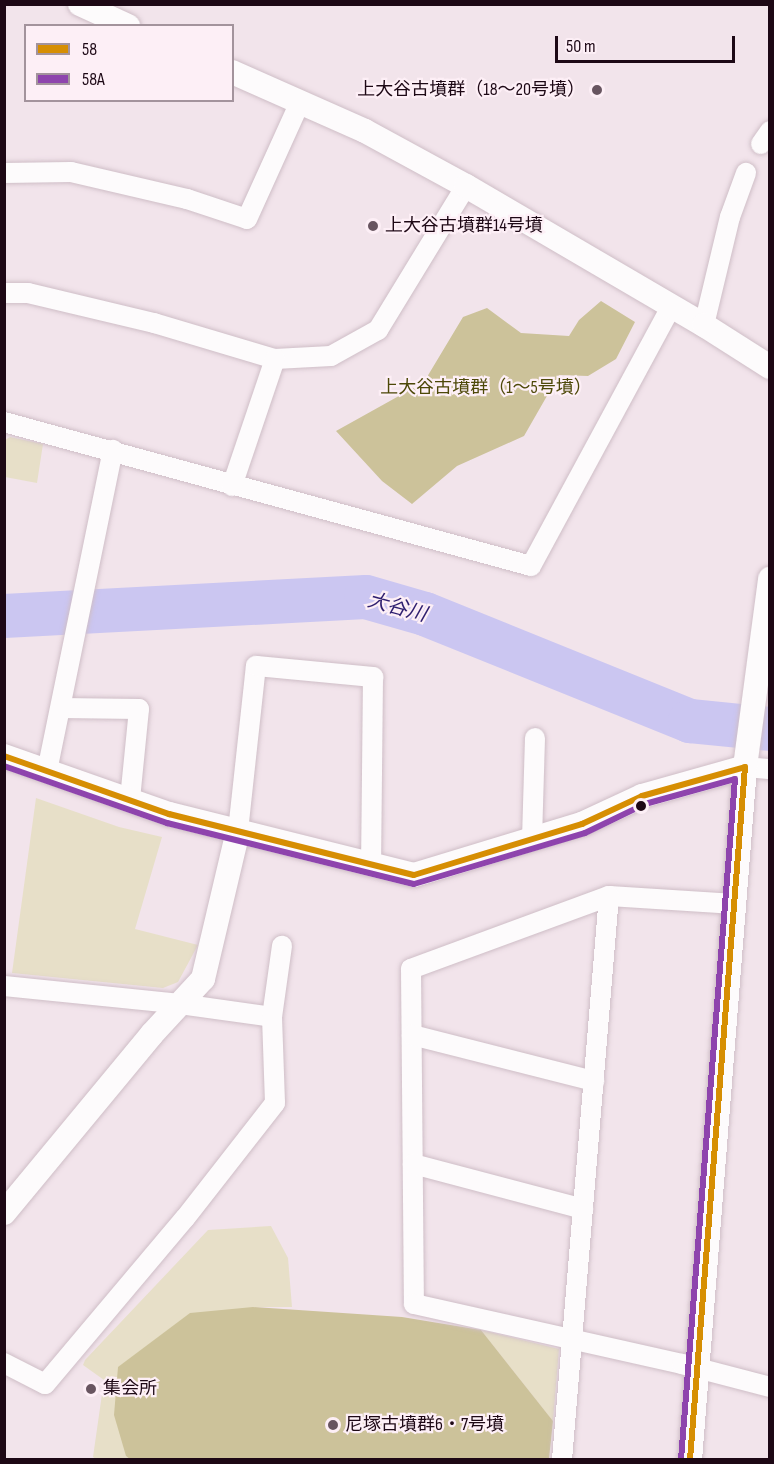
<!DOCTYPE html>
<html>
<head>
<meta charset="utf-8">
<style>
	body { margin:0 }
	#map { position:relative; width:774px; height:1464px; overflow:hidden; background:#f2e4eb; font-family:"Sofia Sans Condensed","Noto Sans JP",sans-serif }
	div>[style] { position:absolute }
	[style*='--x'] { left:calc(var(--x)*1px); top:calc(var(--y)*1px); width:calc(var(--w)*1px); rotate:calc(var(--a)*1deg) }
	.green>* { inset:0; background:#e7dfc8 }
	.forest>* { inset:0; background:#ccc29a }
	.river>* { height:44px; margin:-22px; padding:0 22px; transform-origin:22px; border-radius:22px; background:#cbc6f1 }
	.roads { filter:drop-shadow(0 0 2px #cfbec7) drop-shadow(0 0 2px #cfbec7) }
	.minor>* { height:20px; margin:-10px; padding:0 10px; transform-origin:10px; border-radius:10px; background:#fdfbfc }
	.tertiary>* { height:24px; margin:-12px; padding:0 12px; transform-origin:12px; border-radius:12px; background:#fdfbfc }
	.bus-1>* { height:6px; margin:-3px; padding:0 3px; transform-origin:3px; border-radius:3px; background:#d68e03 }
	.bus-2>* { height:6px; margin:-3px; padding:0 3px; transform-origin:3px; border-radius:3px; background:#8e44ad }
	.dots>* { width:16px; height:16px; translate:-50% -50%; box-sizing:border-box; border:3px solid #fdeff6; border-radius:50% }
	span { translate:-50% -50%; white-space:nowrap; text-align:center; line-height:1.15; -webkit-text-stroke:4.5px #fdeff6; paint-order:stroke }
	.poi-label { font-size:18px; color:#1d0815 }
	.right { translate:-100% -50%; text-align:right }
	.left { translate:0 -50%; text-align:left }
	.park-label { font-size:18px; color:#4d4808 }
	.water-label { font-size:20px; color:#2e1e6f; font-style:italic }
	.frame { position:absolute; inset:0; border:6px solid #1d0815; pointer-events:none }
	.legend { position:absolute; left:24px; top:24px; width:210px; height:78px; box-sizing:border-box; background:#fdeff6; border:2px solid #a3939c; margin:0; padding:8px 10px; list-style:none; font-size:18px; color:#1d0815 }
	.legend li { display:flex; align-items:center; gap:12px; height:30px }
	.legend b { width:30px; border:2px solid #a3939c }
	.scale { position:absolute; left:555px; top:36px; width:180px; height:27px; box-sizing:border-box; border:3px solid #1d0815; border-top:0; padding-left:8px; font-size:18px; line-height:21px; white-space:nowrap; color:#1d0815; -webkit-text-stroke:4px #fdeff6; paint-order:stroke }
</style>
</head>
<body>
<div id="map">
	<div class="green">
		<i style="clip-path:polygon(10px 437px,43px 444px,37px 483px,5px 477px,5px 440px)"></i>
		<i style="clip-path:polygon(36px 798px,119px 827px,162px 837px,135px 929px,198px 945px,178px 982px,163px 988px,12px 973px)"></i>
		<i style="clip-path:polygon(271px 1226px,288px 1258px,292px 1307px,253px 1307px,126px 1456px,131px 1459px,96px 1459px,93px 1457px,104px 1380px,83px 1365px,85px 1360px,208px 1230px)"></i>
		<i style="clip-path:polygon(481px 1330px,559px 1349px,553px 1421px)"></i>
	</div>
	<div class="forest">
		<i style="clip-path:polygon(601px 301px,635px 322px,616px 359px,588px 376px,559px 375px,524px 436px,457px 466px,412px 504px,382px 481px,336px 431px,424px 382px,463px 317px,487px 308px,521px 333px,569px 336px,579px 320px)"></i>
		<i style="clip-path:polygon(253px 1307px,402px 1317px,481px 1330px,553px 1421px,549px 1459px,131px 1460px,126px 1456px,114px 1415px,118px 1367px,190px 1313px)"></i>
	</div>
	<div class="river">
		<i style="--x:4;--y:616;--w:362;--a:-3"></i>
		<i style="--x:366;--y:597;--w:61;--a:16.1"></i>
		<i style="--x:425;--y:614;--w:286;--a:22"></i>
		<i style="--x:690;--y:721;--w:80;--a:5.7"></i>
	</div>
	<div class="roads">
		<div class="minor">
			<i style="--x:761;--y:144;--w:16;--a:-55"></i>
			<i style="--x:4;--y:173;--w:67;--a:-0.9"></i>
			<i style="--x:71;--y:172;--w:119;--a:13.1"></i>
			<i style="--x:187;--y:199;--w:63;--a:18.4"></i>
			<i style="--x:247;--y:219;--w:128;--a:-65.6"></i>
			<i style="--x:4;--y:293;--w:24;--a:0"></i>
			<i style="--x:28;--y:293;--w:130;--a:13.4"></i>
			<i style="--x:154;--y:323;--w:126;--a:16.6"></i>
			<i style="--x:275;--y:359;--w:56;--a:-3.1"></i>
			<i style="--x:331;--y:356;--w:54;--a:-29"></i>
			<i style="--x:378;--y:330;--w:169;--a:-58.6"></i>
			<i style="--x:704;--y:325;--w:111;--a:-76.5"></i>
			<i style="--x:730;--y:217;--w:47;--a:-70"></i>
			<i style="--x:4;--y:422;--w:546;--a:15.28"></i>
			<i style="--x:531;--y:566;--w:294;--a:-61.6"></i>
			<i style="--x:232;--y:486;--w:134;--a:-71.3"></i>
			<i style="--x:61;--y:708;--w:78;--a:0.7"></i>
			<i style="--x:139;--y:709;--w:90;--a:95.7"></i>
			<i style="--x:745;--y:767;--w:25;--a:5"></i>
			<i style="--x:47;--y:771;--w:328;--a:-78.4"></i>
			<i style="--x:238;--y:831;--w:166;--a:-83.8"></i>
			<i style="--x:256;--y:666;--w:118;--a:5.4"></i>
			<i style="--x:373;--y:677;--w:189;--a:90.6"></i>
			<i style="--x:532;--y:839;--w:101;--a:-88.3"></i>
			<i style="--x:735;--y:904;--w:126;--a:-176.4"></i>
			<i style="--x:609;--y:896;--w:211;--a:159.8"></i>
			<i style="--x:411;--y:969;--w:335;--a:89.5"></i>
			<i style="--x:414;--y:1304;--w:275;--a:12.6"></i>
			<i style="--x:682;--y:1364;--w:91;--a:14.6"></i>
			<i style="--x:4;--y:986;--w:177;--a:5.8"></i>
			<i style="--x:180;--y:1004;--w:93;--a:8"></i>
			<i style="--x:272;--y:1017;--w:86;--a:88"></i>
			<i style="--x:275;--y:1103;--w:146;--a:128"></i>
			<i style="--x:185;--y:1218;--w:217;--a:130.1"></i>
			<i style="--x:45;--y:1384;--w:46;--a:-152.9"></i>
			<i style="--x:272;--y:1017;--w:72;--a:-82"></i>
			<i style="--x:412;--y:1035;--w:188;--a:14.2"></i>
			<i style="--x:413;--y:1164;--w:176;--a:14.8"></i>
			<i style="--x:562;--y:1460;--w:566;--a:-85.24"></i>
		</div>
		<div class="tertiary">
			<i style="--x:80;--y:4;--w:53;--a:24.6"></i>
			<i style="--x:232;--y:72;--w:145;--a:23.9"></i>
			<i style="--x:365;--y:131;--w:115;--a:28.6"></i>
			<i style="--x:466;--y:186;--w:276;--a:30.3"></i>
			<i style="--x:704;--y:325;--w:78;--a:32.5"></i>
			<i style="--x:4;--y:756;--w:175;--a:19.4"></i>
			<i style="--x:169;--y:814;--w:252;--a:14"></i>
			<i style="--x:414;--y:875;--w:176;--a:-16.9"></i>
			<i style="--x:582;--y:824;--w:66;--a:-25"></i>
			<i style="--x:642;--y:796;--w:107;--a:-15.7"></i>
			<i style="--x:4;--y:1213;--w:232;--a:-50.4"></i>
			<i style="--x:152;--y:1034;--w:75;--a:-47.2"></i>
			<i style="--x:203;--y:979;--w:152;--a:-76.7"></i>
			<i style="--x:690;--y:1460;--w:695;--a:-85.46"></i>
			<i style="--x:745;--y:767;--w:190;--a:-82.4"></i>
		</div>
	</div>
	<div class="bus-1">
		<i style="--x:4;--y:756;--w:175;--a:19.4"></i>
		<i style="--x:169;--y:814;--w:252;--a:14"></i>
		<i style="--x:414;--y:875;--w:176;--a:-16.9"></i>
		<i style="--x:582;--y:824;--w:66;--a:-25"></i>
		<i style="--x:642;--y:796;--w:107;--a:-15.7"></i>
		<i style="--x:745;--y:767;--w:695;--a:94.54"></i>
	</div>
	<div class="bus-2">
		<i style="--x:4;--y:766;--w:173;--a:19.3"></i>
		<i style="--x:167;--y:823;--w:254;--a:13.9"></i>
		<i style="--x:414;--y:884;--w:178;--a:-16.6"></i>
		<i style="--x:585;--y:833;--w:67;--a:-25.8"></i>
		<i style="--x:645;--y:804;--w:93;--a:-15.5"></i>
		<i style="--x:735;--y:779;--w:682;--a:94.54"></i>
	</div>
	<div class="dots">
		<i style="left:597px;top:90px;background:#685560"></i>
		<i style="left:373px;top:226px;background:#685560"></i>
		<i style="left:641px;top:806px;background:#1d0815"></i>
		<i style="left:91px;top:1389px;background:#685560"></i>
		<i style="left:333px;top:1425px;background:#685560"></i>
	</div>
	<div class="poi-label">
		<span class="right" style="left:585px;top:90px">上大谷古墳群（18～20号墳）</span>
		<span class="left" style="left:385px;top:226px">上大谷古墳群14号墳</span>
		<span class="left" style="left:103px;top:1389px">集会所</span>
		<span class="left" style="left:345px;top:1425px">尼塚古墳群6・7号墳</span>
	</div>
	<div class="park-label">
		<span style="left:486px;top:388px">上大谷古墳群（1～5号墳）</span>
	</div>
	<div class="water-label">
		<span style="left:397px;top:608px;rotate:15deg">大谷川</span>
	</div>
	<div class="frame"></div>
	<ul class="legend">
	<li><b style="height:8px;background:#d68e03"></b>58</li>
	<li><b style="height:8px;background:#8e44ad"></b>58A</li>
	</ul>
	<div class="scale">50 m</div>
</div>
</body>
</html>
